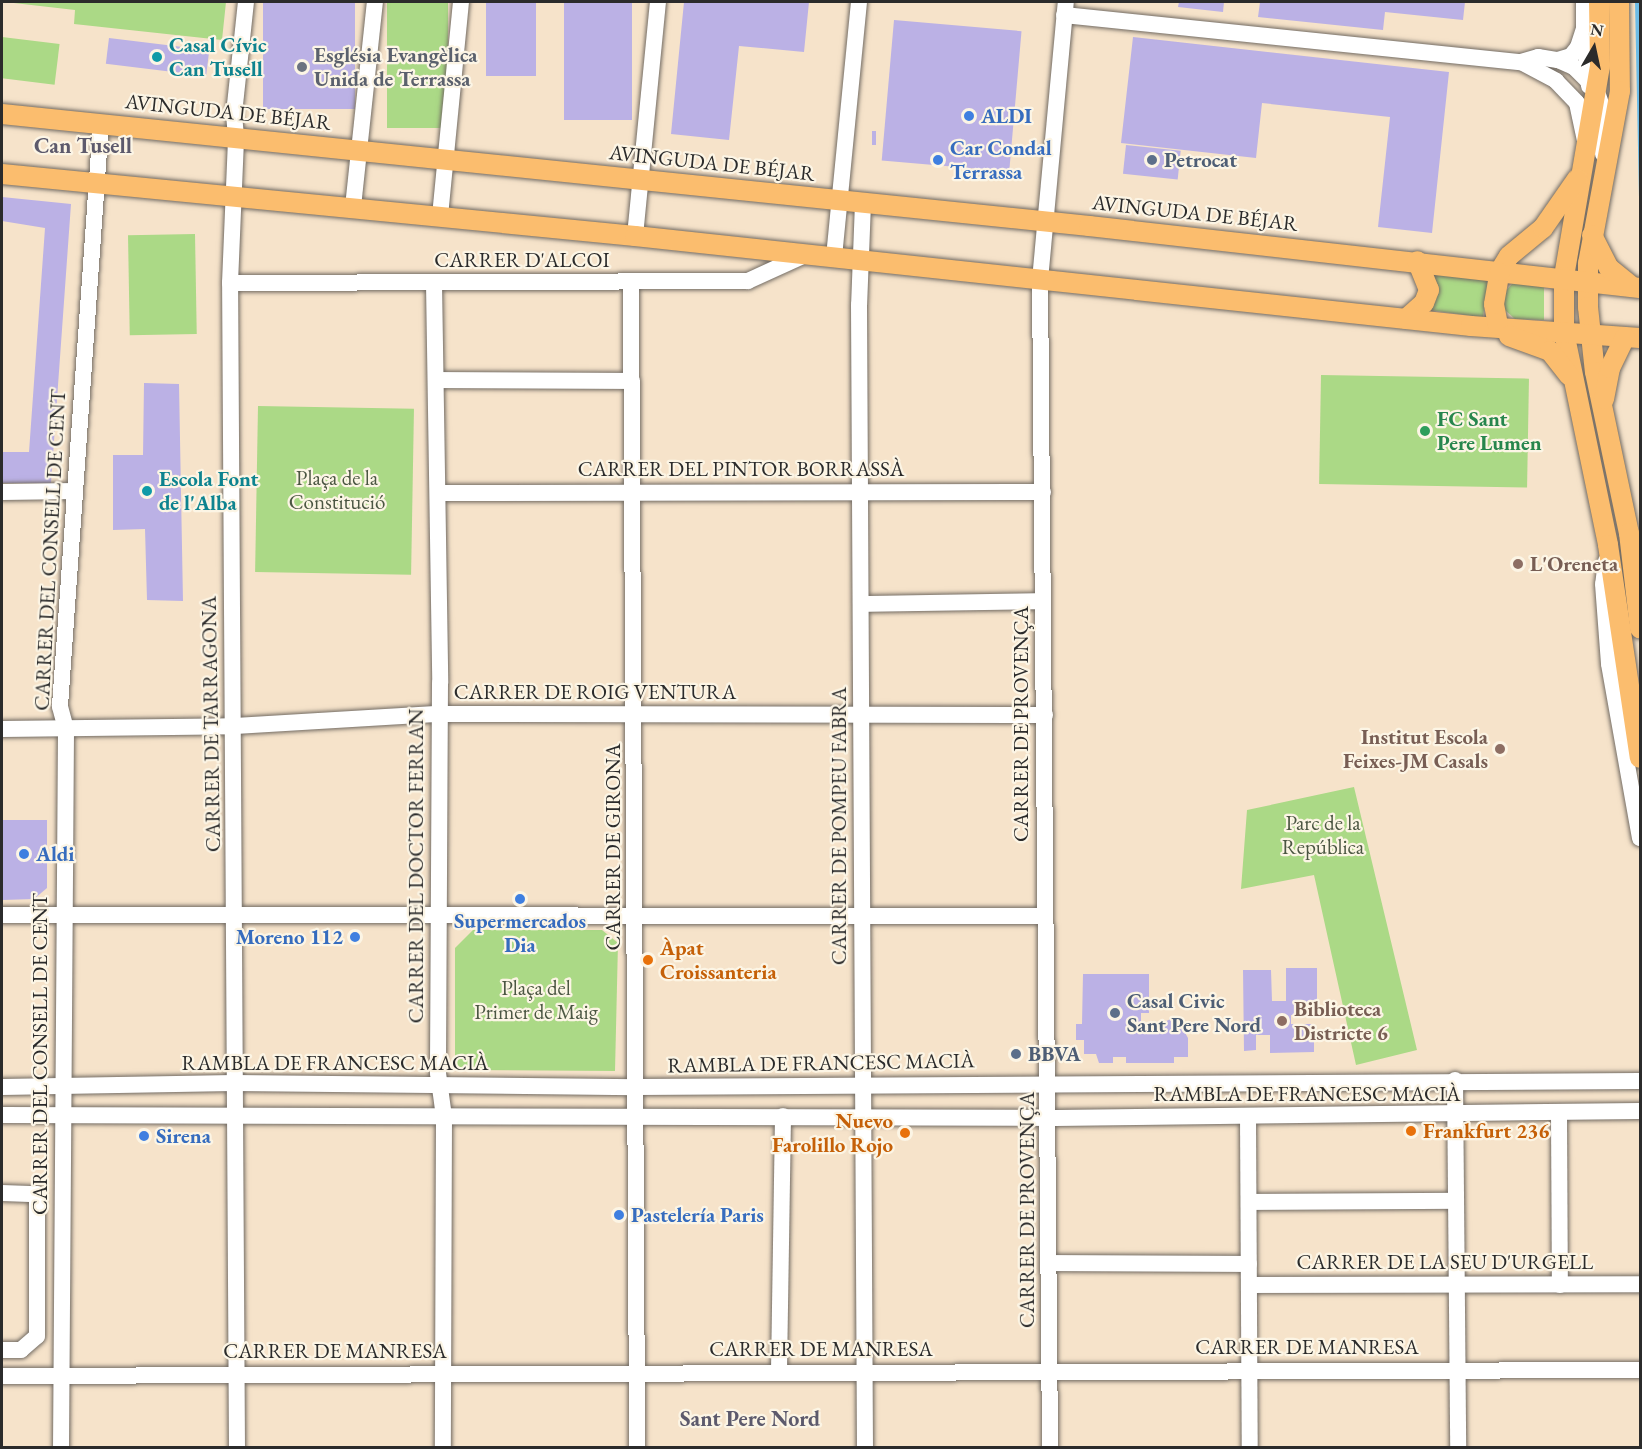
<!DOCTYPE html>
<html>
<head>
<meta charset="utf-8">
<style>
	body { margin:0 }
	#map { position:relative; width:1642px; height:1449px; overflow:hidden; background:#f6e3ca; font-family:"EB Garamond",serif }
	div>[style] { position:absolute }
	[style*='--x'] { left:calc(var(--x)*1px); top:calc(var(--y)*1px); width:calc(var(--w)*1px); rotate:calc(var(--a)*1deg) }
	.green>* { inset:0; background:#abd986; transform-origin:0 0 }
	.water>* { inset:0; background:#6cbce7 }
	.building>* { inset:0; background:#bbb1e5; transform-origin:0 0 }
	.roads { filter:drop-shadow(0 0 2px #726b63) drop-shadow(0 0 2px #726b63) }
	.minor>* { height:16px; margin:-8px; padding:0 8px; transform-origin:8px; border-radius:8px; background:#fff }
	.major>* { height:20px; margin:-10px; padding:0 10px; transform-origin:10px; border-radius:10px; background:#fbbd6e }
	.dots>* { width:16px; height:16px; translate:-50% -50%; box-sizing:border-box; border:3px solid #fcf5e5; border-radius:50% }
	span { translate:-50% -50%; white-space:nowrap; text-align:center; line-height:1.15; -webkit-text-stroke:4.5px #fcf5e5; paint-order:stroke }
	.culture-label { font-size:21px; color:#0d838f; font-weight:700 }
	.left { translate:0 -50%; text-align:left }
	.worship-label { font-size:21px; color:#5b616d; font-weight:700 }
	.street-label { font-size:21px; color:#2b2b2b }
	.shop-label { font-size:21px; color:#366cbe; font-weight:700 }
	.right { translate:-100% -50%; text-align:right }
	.service-label { font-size:21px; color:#4e5e75; font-weight:700 }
	.leisure-label { font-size:21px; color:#27864d; font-weight:700 }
	.park-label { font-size:21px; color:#4b5642 }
	.education-label { font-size:21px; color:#785e54; font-weight:700 }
	.food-label { font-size:21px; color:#c56008; font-weight:700 }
	.neighbourhood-label { font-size:22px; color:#5d5a6c; font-weight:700 }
	.frame { position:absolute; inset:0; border:3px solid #2b2b2b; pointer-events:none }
	.north { position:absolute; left:1564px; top:18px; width:60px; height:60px; -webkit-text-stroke:4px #fcf5e5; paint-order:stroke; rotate:9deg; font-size:16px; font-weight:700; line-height:24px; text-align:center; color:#2b2b2b }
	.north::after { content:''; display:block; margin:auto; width:21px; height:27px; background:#2b2b2b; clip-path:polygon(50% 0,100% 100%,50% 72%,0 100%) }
</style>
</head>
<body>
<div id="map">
	<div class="green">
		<i style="clip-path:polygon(5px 2px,226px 2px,222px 40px,74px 24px,75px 10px)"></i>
		<i style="left:387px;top:2px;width:61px;height:126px"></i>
		<i style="left:2px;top:37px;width:58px;height:41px;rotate:7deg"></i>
		<i style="left:195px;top:234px;width:100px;height:67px;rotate:89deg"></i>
		<i style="left:1432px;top:270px;width:57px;height:40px;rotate:8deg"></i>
		<i style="clip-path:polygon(1513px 283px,1544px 285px,1544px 320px,1515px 319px,1505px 310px,1502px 295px)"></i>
		<i style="left:1321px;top:375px;width:208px;height:109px;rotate:1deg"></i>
		<i style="left:258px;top:406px;width:156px;height:166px;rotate:1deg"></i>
		<i style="clip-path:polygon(1354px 787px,1417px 1050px,1356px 1065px,1314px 875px,1241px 889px,1247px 810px)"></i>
		<i style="clip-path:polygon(473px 930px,602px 930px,618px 943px,615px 1071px,455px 1070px,455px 948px)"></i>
	</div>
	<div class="water">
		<i style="clip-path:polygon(1635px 2px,1640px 2px,1640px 264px,1640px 247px)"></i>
	</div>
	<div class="building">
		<i style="left:263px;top:2px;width:92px;height:107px"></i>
		<i style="left:486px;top:2px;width:50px;height:74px"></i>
		<i style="left:564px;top:2px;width:68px;height:118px"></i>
		<i style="clip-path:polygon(684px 2px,809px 2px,804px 52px,739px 46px,729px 140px,671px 134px)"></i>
		<i style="clip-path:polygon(1179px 2px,1224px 2px,1223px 12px,1178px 7px)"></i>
		<i style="clip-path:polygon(1260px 2px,1465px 2px,1463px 20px,1385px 12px,1383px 30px,1258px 17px)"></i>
		<i style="left:894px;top:20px;width:128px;height:141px;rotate:5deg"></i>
		<i style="clip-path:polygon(1133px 37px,1449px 72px,1432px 233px,1378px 227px,1390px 117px,1262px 103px,1256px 158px,1121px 143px)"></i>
		<i style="left:109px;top:38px;width:101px;height:26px;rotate:7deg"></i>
		<i style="left:872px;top:131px;width:4px;height:14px"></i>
		<i style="left:1126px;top:145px;width:55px;height:29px;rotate:6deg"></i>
		<i style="clip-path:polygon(2px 197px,71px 204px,51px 483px,2px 483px,2px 452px,29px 452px,45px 228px,2px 221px)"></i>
		<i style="clip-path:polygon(144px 383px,179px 384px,183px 601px,147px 600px,145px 529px,113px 530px,113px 455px,143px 455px)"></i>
		<i style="clip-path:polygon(2px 820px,47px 820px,47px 888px,34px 899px,2px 900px)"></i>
		<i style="clip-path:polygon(1286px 968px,1317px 968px,1317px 1014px,1291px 1015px,1291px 1024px,1314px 1024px,1314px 1052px,1270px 1053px,1270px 1035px,1256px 1035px,1256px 1050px,1244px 1051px,1243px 970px,1271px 970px,1272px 1001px,1286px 1001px)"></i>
		<i style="clip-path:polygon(1083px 974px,1149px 974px,1149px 1013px,1141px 1013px,1141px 1025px,1159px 1025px,1176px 1016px,1188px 1038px,1188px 1057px,1174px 1057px,1174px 1063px,1126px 1063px,1126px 1057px,1113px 1057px,1113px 1063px,1099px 1063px,1096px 1054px,1084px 1054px,1084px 1040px,1076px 1040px,1076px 1024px,1082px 1024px)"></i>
	</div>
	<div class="roads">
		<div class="minor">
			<i style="--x:1064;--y:15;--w:459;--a:5.9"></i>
			<i style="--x:1521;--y:62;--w:18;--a:-16"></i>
			<i style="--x:1538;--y:57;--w:20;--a:9"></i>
			<i style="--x:1558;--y:60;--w:17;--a:24"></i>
			<i style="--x:1574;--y:67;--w:31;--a:45"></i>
			<i style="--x:1596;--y:89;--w:21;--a:71"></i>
			<i style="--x:1603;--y:109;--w:45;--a:90"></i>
			<i style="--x:1584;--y:28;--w:58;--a:85.1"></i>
			<i style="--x:1558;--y:60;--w:14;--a:-17"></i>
			<i style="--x:1571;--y:56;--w:11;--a:-52"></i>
			<i style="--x:1578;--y:47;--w:20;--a:-72"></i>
			<i style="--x:1584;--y:28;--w:26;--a:-90"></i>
			<i style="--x:1521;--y:62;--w:40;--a:28"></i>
			<i style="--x:1556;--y:81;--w:30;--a:46"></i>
			<i style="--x:1577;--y:103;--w:39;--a:78"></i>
			<i style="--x:863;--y:203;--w:102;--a:92.2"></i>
			<i style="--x:859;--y:305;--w:1143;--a:89.7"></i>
			<i style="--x:353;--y:207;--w:206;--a:-83.9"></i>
			<i style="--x:440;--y:216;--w:215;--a:-84.4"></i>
			<i style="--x:635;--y:236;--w:235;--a:-84.4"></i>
			<i style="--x:834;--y:257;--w:256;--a:-84.4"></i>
			<i style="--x:230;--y:283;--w:518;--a:-0.22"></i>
			<i style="--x:748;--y:281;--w:65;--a:-24.6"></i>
			<i style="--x:434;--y:283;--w:400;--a:89.1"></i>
			<i style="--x:440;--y:683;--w:390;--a:90.3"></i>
			<i style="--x:438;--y:1073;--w:44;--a:82.2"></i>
			<i style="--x:444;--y:1117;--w:331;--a:90.2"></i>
			<i style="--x:631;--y:283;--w:1165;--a:89.7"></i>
			<i style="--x:437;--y:380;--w:195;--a:0.3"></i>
			<i style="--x:2;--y:492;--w:73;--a:-0.8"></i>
			<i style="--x:439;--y:493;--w:604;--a:-0.09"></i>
			<i style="--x:1606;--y:561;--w:23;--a:97"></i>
			<i style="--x:1603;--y:584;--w:80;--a:85.7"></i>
			<i style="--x:1609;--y:664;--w:177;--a:79.9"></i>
			<i style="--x:861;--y:604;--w:182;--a:-0.9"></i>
			<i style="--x:2;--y:729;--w:233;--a:-0.7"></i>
			<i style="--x:235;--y:726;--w:205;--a:-3.4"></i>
			<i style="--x:440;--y:714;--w:605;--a:0.09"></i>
			<i style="--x:2;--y:915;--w:1042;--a:0.05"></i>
			<i style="--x:1455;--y:1080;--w:368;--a:89.5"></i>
			<i style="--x:2;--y:1087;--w:232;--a:-1"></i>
			<i style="--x:234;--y:1083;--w:403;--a:0.6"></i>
			<i style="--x:637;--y:1087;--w:1003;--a:-0.34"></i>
			<i style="--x:1559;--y:1114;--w:171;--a:89.7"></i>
			<i style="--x:2;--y:1115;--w:1053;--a:0.16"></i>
			<i style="--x:1055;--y:1118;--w:585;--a:-0.69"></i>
			<i style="--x:1248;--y:1117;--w:331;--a:89.7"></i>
			<i style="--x:2;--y:1193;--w:35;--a:2"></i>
			<i style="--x:37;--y:1194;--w:142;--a:90"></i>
			<i style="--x:37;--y:1336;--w:21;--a:139"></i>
			<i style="--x:21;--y:1350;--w:19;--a:180"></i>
			<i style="--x:1249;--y:1202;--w:207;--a:-0.3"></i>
			<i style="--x:1050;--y:1263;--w:199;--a:0.3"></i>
			<i style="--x:1249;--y:1285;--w:391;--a:-0.1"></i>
			<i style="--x:779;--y:1371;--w:255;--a:-89.1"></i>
			<i style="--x:2;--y:1376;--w:1638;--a:-0.21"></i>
			<i style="--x:61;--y:1448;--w:719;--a:-89.6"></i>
			<i style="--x:66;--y:729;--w:24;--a:-105"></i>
			<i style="--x:60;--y:706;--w:584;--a:-85.98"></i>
			<i style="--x:237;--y:1448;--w:1165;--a:-90.34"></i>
			<i style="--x:230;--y:283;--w:146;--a:-87.6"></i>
			<i style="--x:236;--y:137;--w:23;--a:-95"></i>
			<i style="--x:234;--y:114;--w:113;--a:-83.9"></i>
			<i style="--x:1050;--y:1448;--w:1168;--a:-90.49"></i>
			<i style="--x:1040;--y:280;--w:279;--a:-84.7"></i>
		</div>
		<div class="major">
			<i style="--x:1599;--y:2;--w:64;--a:89.1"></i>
			<i style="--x:1600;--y:66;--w:214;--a:99.7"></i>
			<i style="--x:1564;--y:277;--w:55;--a:90"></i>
			<i style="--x:1564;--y:332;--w:217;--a:78.3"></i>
			<i style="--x:1608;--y:545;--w:215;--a:81.5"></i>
			<i style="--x:1619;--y:2;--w:89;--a:89.4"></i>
			<i style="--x:1620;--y:91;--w:175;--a:100.5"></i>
			<i style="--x:1588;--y:263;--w:44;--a:90"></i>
			<i style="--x:1588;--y:307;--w:65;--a:83.9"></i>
			<i style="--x:1595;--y:372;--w:165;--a:78.1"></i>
			<i style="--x:1629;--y:533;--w:96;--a:83.4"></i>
			<i style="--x:2;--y:114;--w:1093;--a:5.88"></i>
			<i style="--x:1089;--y:226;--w:554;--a:6.42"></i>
			<i style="--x:2;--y:174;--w:636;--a:5.59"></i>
			<i style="--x:635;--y:236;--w:841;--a:6.14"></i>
			<i style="--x:1471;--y:326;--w:169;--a:4.1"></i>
			<i style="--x:1592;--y:235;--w:37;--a:63"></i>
			<i style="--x:1609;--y:268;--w:27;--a:39"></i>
			<i style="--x:1406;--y:319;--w:24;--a:-42"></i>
			<i style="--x:1424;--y:303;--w:14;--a:-69"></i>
			<i style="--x:1429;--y:290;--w:31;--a:-112"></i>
			<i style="--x:1509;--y:333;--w:14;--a:-144"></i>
			<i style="--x:1498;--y:325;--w:21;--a:-101"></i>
			<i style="--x:1494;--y:304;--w:34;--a:-80"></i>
			<i style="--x:1500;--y:271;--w:17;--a:-59"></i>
			<i style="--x:1509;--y:256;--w:44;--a:-39.5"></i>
			<i style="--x:1543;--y:228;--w:60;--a:-55.2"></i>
			<i style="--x:1509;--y:336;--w:44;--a:20.1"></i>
			<i style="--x:1550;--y:351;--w:31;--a:52"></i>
			<i style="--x:1604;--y:399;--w:32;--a:-79"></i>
			<i style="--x:1610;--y:368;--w:34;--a:-64"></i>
		</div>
	</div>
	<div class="dots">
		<i style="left:157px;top:57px;background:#0f9aa8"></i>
		<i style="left:302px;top:67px;background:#6b7280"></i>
		<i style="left:969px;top:116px;background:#3f7fe0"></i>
		<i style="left:938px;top:160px;background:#3f7fe0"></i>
		<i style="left:1152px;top:160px;background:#5c6f8a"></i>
		<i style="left:1425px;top:431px;background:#2e9e5b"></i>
		<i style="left:147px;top:491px;background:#0f9aa8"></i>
		<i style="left:1518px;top:564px;background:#8d6e63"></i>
		<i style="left:1500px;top:749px;background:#8d6e63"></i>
		<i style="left:24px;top:854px;background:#3f7fe0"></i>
		<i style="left:520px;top:899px;background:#3f7fe0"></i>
		<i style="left:355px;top:937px;background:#3f7fe0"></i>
		<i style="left:648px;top:960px;background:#e8710a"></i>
		<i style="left:1115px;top:1013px;background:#5c6f8a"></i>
		<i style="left:1282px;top:1021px;background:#8d6e63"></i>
		<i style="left:1016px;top:1054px;background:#5c6f8a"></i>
		<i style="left:1411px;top:1131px;background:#e8710a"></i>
		<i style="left:905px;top:1133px;background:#e8710a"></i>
		<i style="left:144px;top:1136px;background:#3f7fe0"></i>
		<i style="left:619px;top:1215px;background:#3f7fe0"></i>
	</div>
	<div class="culture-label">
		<span class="left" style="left:169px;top:57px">Casal Cívic<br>Can Tusell</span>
		<span class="left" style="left:159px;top:491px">Escola Font<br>de l'Alba</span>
	</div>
	<div class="worship-label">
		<span class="left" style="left:314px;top:67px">Església Evangèlica<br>Unida de Terrassa</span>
	</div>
	<div class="street-label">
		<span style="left:228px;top:112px;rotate:6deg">AVINGUDA DE BÉJAR</span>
		<span style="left:712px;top:163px;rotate:6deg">AVINGUDA DE BÉJAR</span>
		<span style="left:1195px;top:213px;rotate:6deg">AVINGUDA DE BÉJAR</span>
		<span style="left:522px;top:260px">CARRER D'ALCOI</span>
		<span style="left:741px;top:469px">CARRER DEL PINTOR BORRASSÀ</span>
		<span style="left:50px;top:550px;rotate:-87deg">CARRER DEL CONSELL DE CENT</span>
		<span style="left:595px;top:692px">CARRER DE ROIG VENTURA</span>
		<span style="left:211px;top:724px;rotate:-91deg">CARRER DE TARRAGONA</span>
		<span style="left:1021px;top:724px;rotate:-90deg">CARRER DE PROVENÇA</span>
		<span style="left:839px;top:826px;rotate:-90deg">CARRER DE POMPEU FABRA</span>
		<span style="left:613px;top:847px;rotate:-90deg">CARRER DE GIRONA</span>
		<span style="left:416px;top:866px;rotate:-90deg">CARRER DEL DOCTOR FERRAN</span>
		<span style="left:40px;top:1054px;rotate:-90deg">CARRER DEL CONSELL DE CENT</span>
		<span style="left:335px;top:1063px">RAMBLA DE FRANCESC MACIÀ</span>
		<span style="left:821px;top:1063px;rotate:-1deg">RAMBLA DE FRANCESC MACIÀ</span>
		<span style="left:1307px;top:1094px">RAMBLA DE FRANCESC MACIÀ</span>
		<span style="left:1027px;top:1210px;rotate:-90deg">CARRER DE PROVENÇA</span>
		<span style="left:1445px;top:1262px">CARRER DE LA SEU D'URGELL</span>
		<span style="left:1307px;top:1347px">CARRER DE MANRESA</span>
		<span style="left:821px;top:1349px">CARRER DE MANRESA</span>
		<span style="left:335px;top:1351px">CARRER DE MANRESA</span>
	</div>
	<div class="shop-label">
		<span class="left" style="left:981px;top:116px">ALDI</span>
		<span class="left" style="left:950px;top:160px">Car Condal<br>Terrassa</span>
		<span class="left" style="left:36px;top:854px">Aldi</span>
		<span style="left:520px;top:933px">Supermercados<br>Dia</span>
		<span class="right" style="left:343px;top:937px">Moreno 112</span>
		<span class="left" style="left:156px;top:1136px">Sirena</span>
		<span class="left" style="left:631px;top:1215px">Pastelería Paris</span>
	</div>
	<div class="service-label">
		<span class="left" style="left:1164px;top:160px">Petrocat</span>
		<span class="left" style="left:1127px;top:1013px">Casal Civic<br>Sant Pere Nord</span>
		<span class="left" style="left:1028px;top:1054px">BBVA</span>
	</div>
	<div class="leisure-label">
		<span class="left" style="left:1437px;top:431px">FC Sant<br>Pere Lumen</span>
	</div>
	<div class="park-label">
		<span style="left:337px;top:490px">Plaça de la<br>Constitució</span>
		<span style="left:1323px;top:835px">Parc de la<br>República</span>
		<span style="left:536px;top:1000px">Plaça del<br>Primer de Maig</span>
	</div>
	<div class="education-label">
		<span class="left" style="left:1530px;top:564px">L'Oreneta</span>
		<span class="right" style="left:1488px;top:749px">Institut Escola<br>Feixes-JM Casals</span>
		<span class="left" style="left:1294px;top:1021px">Biblioteca<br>Districte 6</span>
	</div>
	<div class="food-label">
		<span class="left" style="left:660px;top:960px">Àpat<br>Croissanteria</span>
		<span class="right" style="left:893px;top:1133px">Nuevo<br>Farolillo Rojo</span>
		<span class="left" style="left:1423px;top:1131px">Frankfurt 236</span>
	</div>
	<div class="neighbourhood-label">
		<span style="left:83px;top:146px">Can Tusell</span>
		<span style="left:750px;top:1419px">Sant Pere Nord</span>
	</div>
	<div class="frame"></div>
	<div class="north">N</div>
</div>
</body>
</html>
